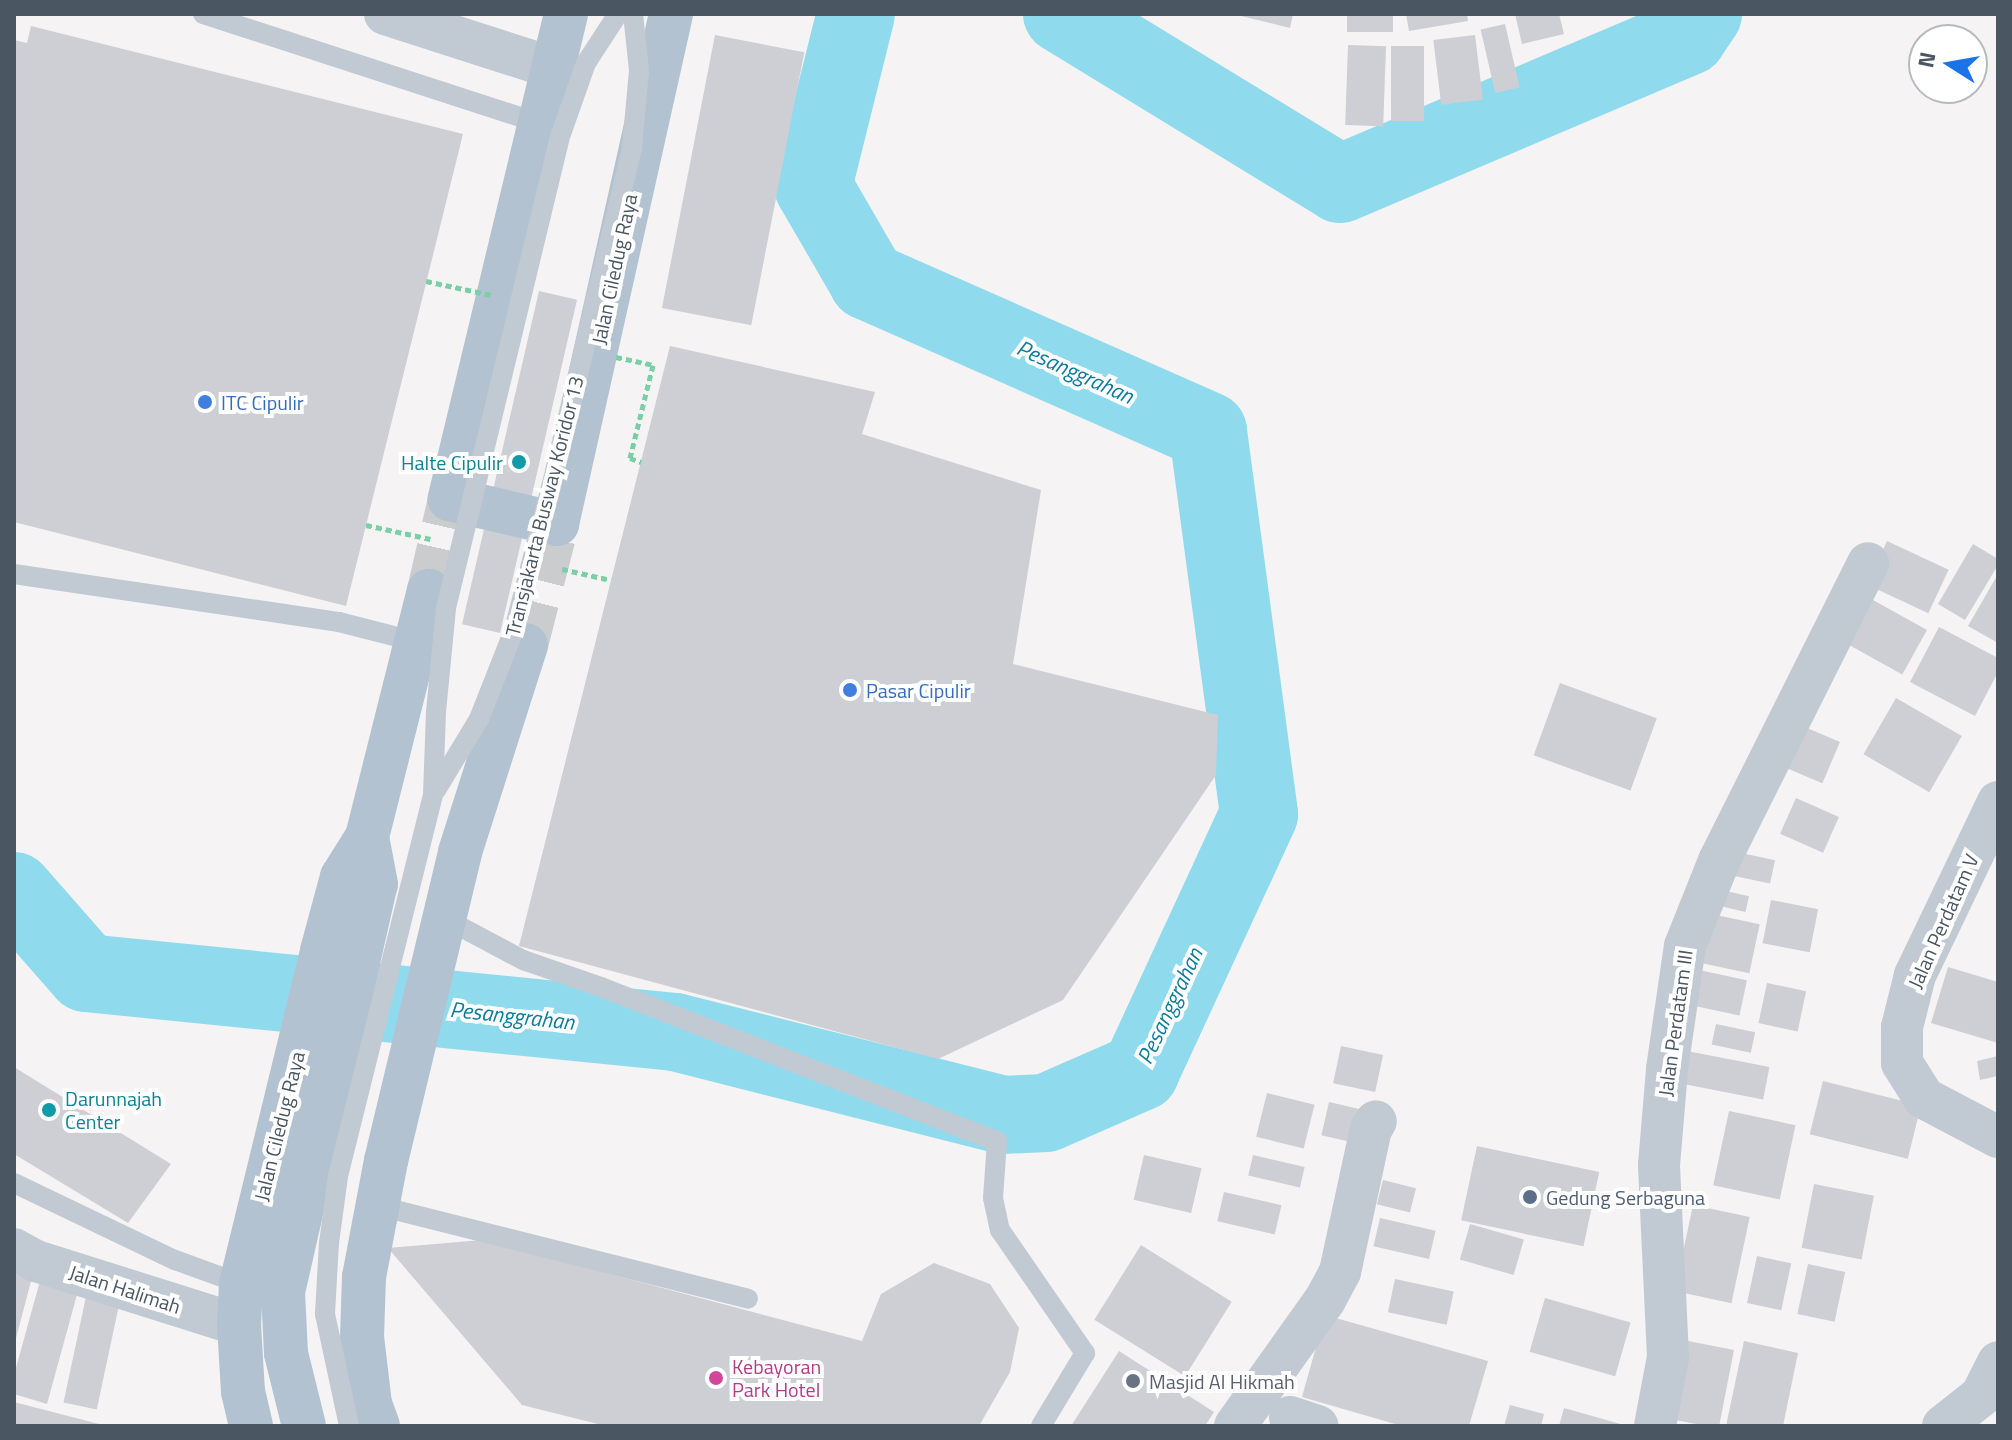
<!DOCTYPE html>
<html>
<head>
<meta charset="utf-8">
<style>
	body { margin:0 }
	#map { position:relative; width:2012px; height:1440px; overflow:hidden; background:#f5f3f3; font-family:"Titillium Web",sans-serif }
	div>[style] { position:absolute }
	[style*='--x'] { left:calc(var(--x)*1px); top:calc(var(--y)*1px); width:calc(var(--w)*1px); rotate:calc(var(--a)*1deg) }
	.river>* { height:78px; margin:-39px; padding:0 39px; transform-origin:39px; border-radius:39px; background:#90daee }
	.building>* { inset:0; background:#cdcfd5; transform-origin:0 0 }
	.primary-tunnel>* { height:44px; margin-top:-22px; transform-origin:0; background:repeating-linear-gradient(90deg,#caccce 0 44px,transparent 0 66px) }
	.service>* { height:20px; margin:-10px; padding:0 10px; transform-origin:10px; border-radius:10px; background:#c1cad2 }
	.minor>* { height:42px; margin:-21px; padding:0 21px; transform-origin:21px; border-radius:21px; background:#c1cad2 }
	.primary>* { height:44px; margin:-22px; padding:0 22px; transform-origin:22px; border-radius:22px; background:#b3c2d1 }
	.path-bridge>* { height:5px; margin-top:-2.5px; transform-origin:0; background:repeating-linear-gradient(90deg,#7ad0a6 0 6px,transparent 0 10px) }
	.service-bridge>* { height:20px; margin:-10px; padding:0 10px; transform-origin:10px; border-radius:10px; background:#c1cad2 }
	.dots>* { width:22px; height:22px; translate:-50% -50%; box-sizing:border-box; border:4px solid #fff; border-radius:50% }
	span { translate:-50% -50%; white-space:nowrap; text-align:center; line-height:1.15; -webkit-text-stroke:8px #fff; paint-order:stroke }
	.street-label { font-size:20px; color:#4a5661 }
	.shop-label { font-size:20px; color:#366cbe }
	.left { translate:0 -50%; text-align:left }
	.culture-label { font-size:20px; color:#0d838f }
	.right { translate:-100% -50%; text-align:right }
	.service-label { font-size:20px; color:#4e5e75 }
	.hotel-label { font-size:20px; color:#b23c85 }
	.worship-label { font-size:20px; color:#5b616d }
	.water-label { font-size:22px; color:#0c7c9b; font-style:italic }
	.frame { position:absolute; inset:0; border:16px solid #4a5661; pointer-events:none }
	.north { position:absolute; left:1908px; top:24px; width:80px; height:80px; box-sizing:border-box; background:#fff; border:2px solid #b7bbc0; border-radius:50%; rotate:281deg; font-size:22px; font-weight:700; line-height:32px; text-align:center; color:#4a5661 }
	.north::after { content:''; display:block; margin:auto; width:28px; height:36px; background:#1a73e8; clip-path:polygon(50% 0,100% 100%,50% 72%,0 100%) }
</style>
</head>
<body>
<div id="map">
	<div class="river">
		<i style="--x:1062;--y:14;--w:326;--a:31.4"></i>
		<i style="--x:1340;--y:184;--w:378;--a:-23"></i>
		<i style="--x:1688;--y:36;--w:27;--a:-56"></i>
		<i style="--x:14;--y:891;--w:109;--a:48.7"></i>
		<i style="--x:86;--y:973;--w:592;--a:5.72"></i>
		<i style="--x:675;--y:1032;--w:337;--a:14.2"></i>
		<i style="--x:1002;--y:1115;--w:44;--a:-2.6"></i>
		<i style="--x:1046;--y:1113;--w:103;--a:-23.6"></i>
		<i style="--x:1140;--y:1072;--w:284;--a:-65.2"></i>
		<i style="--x:1259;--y:814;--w:386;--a:-97.6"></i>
		<i style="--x:1208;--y:431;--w:372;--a:-156.2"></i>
		<i style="--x:868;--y:281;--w:110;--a:-120.1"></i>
		<i style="--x:813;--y:186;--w:177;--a:-76"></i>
	</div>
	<div class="building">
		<i style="clip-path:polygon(1233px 14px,1293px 14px,1290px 28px)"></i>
		<i style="left:1347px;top:14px;width:46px;height:18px"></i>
		<i style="clip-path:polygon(1406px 14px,1467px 14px,1468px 21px,1409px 31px)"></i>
		<i style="clip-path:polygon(1515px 14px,1559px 14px,1564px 34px,1522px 44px)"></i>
		<i style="left:1505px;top:24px;width:65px;height:25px;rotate:77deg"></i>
		<i style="clip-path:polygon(31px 26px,463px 134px,346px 606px,14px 522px,14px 40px,27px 43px)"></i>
		<i style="left:715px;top:35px;width:91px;height:278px;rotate:11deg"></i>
		<i style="left:1475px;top:35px;width:65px;height:42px;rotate:83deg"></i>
		<i style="left:1348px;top:45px;width:38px;height:80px;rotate:2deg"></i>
		<i style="left:1391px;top:46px;width:33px;height:75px"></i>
		<i style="left:539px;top:291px;width:39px;height:342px;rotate:13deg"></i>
		<i style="clip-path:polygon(670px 346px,875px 392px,862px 434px,1041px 490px,1013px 664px,1218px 715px,1216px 775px,1063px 1000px,938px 1059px,519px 946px)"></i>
		<i style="left:1887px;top:541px;width:68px;height:48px;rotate:25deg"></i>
		<i style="clip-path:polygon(1973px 544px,1998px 559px,1998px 565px,1965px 620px,1938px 604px)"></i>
		<i style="clip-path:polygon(1998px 574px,1998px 643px,1968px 626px)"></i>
		<i style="left:1864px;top:595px;width:72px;height:51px;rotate:29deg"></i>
		<i style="clip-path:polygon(1939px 627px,1998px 658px,1998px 672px,1975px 716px,1910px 682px)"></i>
		<i style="left:1560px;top:683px;width:103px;height:77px;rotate:20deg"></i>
		<i style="left:1896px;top:698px;width:76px;height:65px;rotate:30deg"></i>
		<i style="left:1793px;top:722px;width:51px;height:45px;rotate:23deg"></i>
		<i style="left:1796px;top:798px;width:47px;height:39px;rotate:24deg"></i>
		<i style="left:1732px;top:851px;width:44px;height:24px;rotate:12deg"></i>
		<i style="left:1713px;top:888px;width:37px;height:16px;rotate:13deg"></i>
		<i style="left:1771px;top:900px;width:48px;height:44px;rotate:11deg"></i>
		<i style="left:1702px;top:912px;width:59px;height:50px;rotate:12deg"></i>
		<i style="clip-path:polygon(1948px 967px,1998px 982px,1998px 1043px,1931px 1023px)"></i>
		<i style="left:1699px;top:970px;width:49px;height:36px;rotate:12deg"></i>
		<i style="left:1767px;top:983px;width:40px;height:41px;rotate:12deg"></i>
		<i style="left:1716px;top:1024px;width:40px;height:21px;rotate:12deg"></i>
		<i style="left:1341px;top:1046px;width:43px;height:38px;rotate:12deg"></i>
		<i style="left:1687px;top:1051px;width:84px;height:33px;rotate:11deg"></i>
		<i style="clip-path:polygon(1998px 1056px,1998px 1076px,1980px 1080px,1977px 1061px)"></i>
		<i style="clip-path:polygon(14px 1067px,171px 1164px,128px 1223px,14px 1154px)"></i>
		<i style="left:1823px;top:1081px;width:101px;height:55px;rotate:14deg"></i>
		<i style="left:1267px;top:1093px;width:49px;height:45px;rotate:14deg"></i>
		<i style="left:1329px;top:1102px;width:44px;height:34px;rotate:13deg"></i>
		<i style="left:1729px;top:1111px;width:68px;height:76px;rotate:12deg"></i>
		<i style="left:1477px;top:1146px;width:125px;height:76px;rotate:12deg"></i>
		<i style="left:1144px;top:1155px;width:59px;height:46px;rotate:13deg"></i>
		<i style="left:1253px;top:1155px;width:53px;height:21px;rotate:13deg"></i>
		<i style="left:1383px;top:1180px;width:34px;height:25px;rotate:14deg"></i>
		<i style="left:1814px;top:1184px;width:61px;height:65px;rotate:11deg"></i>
		<i style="left:1224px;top:1192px;width:59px;height:30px;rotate:13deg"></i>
		<i style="left:1693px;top:1205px;width:58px;height:88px;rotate:12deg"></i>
		<i style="left:1380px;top:1218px;width:57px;height:29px;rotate:13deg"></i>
		<i style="left:1470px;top:1224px;width:56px;height:37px;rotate:16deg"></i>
		<i style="clip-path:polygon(482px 1240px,862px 1341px,881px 1294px,934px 1263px,990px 1284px,1019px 1328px,1010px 1372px,979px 1426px,606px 1426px,522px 1405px,388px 1248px)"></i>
		<i style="left:1141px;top:1245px;width:107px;height:88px;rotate:32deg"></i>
		<i style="left:1757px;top:1256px;width:35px;height:48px;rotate:12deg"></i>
		<i style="left:1808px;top:1264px;width:38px;height:51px;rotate:12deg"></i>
		<i style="clip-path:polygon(14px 1265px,34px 1270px,15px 1342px,14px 1342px)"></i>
		<i style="left:1395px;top:1279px;width:60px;height:34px;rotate:12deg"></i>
		<i style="clip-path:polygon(40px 1281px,78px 1291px,47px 1404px,14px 1394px,14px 1375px)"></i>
		<i style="left:87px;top:1292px;width:34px;height:113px;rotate:12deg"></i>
		<i style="left:1545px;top:1298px;width:89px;height:56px;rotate:16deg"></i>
		<i style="clip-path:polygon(1325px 1315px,1488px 1361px,1469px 1426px,1402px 1426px,1302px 1397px)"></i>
		<i style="left:1678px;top:1339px;width:57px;height:80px;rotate:11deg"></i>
		<i style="clip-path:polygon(1744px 1341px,1798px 1353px,1783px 1426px,1726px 1426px)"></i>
		<i style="clip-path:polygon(1119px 1351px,1214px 1412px,1205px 1426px,1071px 1426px)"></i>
		<i style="clip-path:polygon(14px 1402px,103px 1425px,103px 1426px,14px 1426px)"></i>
		<i style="clip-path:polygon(1510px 1405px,1544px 1414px,1541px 1426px,1504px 1426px)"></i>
		<i style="clip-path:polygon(1564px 1408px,1624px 1425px,1624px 1426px,1559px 1426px)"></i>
	</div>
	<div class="primary-tunnel">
		<i style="--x:429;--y:591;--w:94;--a:-77.1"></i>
		<i style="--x:526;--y:645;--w:125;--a:-75.6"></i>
	</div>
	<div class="service">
		<i style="--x:203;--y:14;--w:353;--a:18"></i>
		<i style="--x:14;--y:574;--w:329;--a:8.4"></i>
		<i style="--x:339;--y:622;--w:81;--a:14.4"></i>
		<i style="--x:444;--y:918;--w:89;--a:28"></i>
		<i style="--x:523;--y:960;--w:83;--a:19.1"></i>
		<i style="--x:601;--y:987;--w:425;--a:21.3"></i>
		<i style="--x:997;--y:1141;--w:57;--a:94"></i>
		<i style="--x:993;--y:1198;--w:33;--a:78"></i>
		<i style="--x:1000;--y:1230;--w:150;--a:55.4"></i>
		<i style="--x:1085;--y:1353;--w:85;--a:121.1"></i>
		<i style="--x:14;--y:1183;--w:178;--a:25.6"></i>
		<i style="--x:175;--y:1260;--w:70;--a:20"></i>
		<i style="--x:384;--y:1228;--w:20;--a:-70"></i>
		<i style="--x:391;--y:1209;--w:368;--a:14.1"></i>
	</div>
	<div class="minor">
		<i style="--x:385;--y:14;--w:176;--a:17.8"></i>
		<i style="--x:1998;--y:802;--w:192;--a:115.6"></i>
		<i style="--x:1915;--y:975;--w:54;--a:104"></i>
		<i style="--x:1902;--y:1027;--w:36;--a:90"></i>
		<i style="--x:1902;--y:1063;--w:41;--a:57.8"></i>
		<i style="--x:1924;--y:1098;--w:84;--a:27.8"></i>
		<i style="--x:14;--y:1249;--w:25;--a:29"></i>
		<i style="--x:36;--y:1261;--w:213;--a:17.5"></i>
		<i style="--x:1290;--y:1417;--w:29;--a:18"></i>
		<i style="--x:1235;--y:1426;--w:155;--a:-54.5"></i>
		<i style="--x:1325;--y:1300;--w:32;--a:-62"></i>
		<i style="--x:1340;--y:1272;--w:146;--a:-77.8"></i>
		<i style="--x:1371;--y:1129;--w:9;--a:-58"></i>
		<i style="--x:1655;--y:1426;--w:70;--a:-79.3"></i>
		<i style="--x:1668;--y:1357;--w:192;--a:-92.7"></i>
		<i style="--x:1659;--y:1165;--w:96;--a:-85.2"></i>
		<i style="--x:1667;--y:1069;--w:124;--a:-81.7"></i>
		<i style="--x:1685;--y:946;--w:92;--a:-68.2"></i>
		<i style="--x:1719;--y:861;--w:333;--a:-63.4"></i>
		<i style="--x:1943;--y:1426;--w:48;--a:-38.3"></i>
		<i style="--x:1981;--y:1396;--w:38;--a:-63"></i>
	</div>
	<div class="primary">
		<i style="--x:566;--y:14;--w:499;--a:103.5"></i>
		<i style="--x:450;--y:499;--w:110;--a:13.2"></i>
		<i style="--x:557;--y:524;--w:523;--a:-77.4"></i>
		<i style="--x:251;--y:1426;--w:35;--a:-103"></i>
		<i style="--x:243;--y:1392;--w:67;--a:-93.4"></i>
		<i style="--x:239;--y:1325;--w:41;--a:-87.2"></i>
		<i style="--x:241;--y:1284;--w:343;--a:-76.3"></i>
		<i style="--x:322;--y:951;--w:77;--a:-74.9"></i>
		<i style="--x:342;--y:877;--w:47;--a:-58"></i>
		<i style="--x:367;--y:837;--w:254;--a:-75.9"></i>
		<i style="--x:304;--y:1426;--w:75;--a:-103.9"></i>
		<i style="--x:286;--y:1353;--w:61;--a:-92.8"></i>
		<i style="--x:283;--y:1292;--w:418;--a:-77.2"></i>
		<i style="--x:376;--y:884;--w:48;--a:-100.8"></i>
		<i style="--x:378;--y:1426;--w:23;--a:-110"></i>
		<i style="--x:370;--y:1404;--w:67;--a:-96.8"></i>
		<i style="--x:362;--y:1337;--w:60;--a:-88.1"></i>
		<i style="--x:364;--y:1277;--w:118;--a:-79.3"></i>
		<i style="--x:386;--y:1161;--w:318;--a:-76.5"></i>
		<i style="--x:460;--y:852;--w:217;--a:-72.3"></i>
	</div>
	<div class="path-bridge">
		<i style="--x:426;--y:281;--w:67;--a:12"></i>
		<i style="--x:616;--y:357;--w:38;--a:12"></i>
		<i style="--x:653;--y:365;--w:96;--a:103.9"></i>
		<i style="--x:630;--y:458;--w:12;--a:20"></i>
		<i style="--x:366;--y:525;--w:66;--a:12.2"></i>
		<i style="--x:562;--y:569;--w:50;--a:12.7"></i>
	</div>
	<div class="service-bridge">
		<i style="--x:436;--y:790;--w:83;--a:-58.8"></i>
		<i style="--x:479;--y:719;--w:96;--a:-68.5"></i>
		<i style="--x:514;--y:630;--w:164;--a:-75.5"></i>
		<i style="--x:555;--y:471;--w:333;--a:-76.6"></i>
		<i style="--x:632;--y:147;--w:77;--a:-84.8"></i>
		<i style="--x:639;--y:70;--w:56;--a:-96.1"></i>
		<i style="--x:349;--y:1426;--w:115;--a:-102.1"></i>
		<i style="--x:325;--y:1314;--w:71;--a:-86.8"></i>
		<i style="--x:329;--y:1243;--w:68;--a:-82.3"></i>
		<i style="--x:338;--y:1176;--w:394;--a:-76"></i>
		<i style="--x:433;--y:794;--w:82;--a:-87.9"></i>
		<i style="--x:436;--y:712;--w:104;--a:-84.5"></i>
		<i style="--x:446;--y:608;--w:488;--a:-76.4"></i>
		<i style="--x:561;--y:134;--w:75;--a:-70.6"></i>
		<i style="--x:586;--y:63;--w:59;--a:-56.9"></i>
	</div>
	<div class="dots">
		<i style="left:205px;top:402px;background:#3f7fe0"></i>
		<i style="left:519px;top:462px;background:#0f9aa8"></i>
		<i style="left:850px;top:690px;background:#3f7fe0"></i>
		<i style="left:49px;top:1110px;background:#0f9aa8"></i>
		<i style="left:1530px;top:1197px;background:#5c6f8a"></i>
		<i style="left:716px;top:1378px;background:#d1479c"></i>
		<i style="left:1133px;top:1381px;background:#6b7280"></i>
	</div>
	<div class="street-label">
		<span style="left:614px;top:269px;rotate:-78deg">Jalan Ciledug Raya</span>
		<span style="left:544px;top:506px;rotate:-76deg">Transjakarta Busway Koridor 13</span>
		<span style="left:1943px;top:921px;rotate:-66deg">Jalan Perdatam V</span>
		<span style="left:1675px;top:1023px;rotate:-82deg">Jalan Perdatam III</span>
		<span style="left:279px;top:1126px;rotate:-76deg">Jalan Ciledug Raya</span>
		<span style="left:125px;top:1289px;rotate:18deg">Jalan Halimah</span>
	</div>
	<div class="shop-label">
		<span class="left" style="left:221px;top:402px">ITC Cipulir</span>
		<span class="left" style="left:866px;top:690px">Pasar Cipulir</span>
	</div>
	<div class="culture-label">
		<span class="right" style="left:503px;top:462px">Halte Cipulir</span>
		<span class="left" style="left:65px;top:1110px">Darunnajah<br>Center</span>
	</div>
	<div class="service-label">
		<span class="left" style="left:1546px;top:1197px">Gedung Serbaguna</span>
	</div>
	<div class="hotel-label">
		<span class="left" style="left:732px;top:1378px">Kebayoran<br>Park Hotel</span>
	</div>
	<div class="worship-label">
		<span class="left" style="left:1149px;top:1381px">Masjid Al Hikmah</span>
	</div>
	<div class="water-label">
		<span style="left:1075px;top:372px;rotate:24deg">Pesanggrahan</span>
		<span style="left:1170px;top:1006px;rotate:-65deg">Pesanggrahan</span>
		<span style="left:512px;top:1016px;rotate:6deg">Pesanggrahan</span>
	</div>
	<div class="frame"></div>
	<div class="north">N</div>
</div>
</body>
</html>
